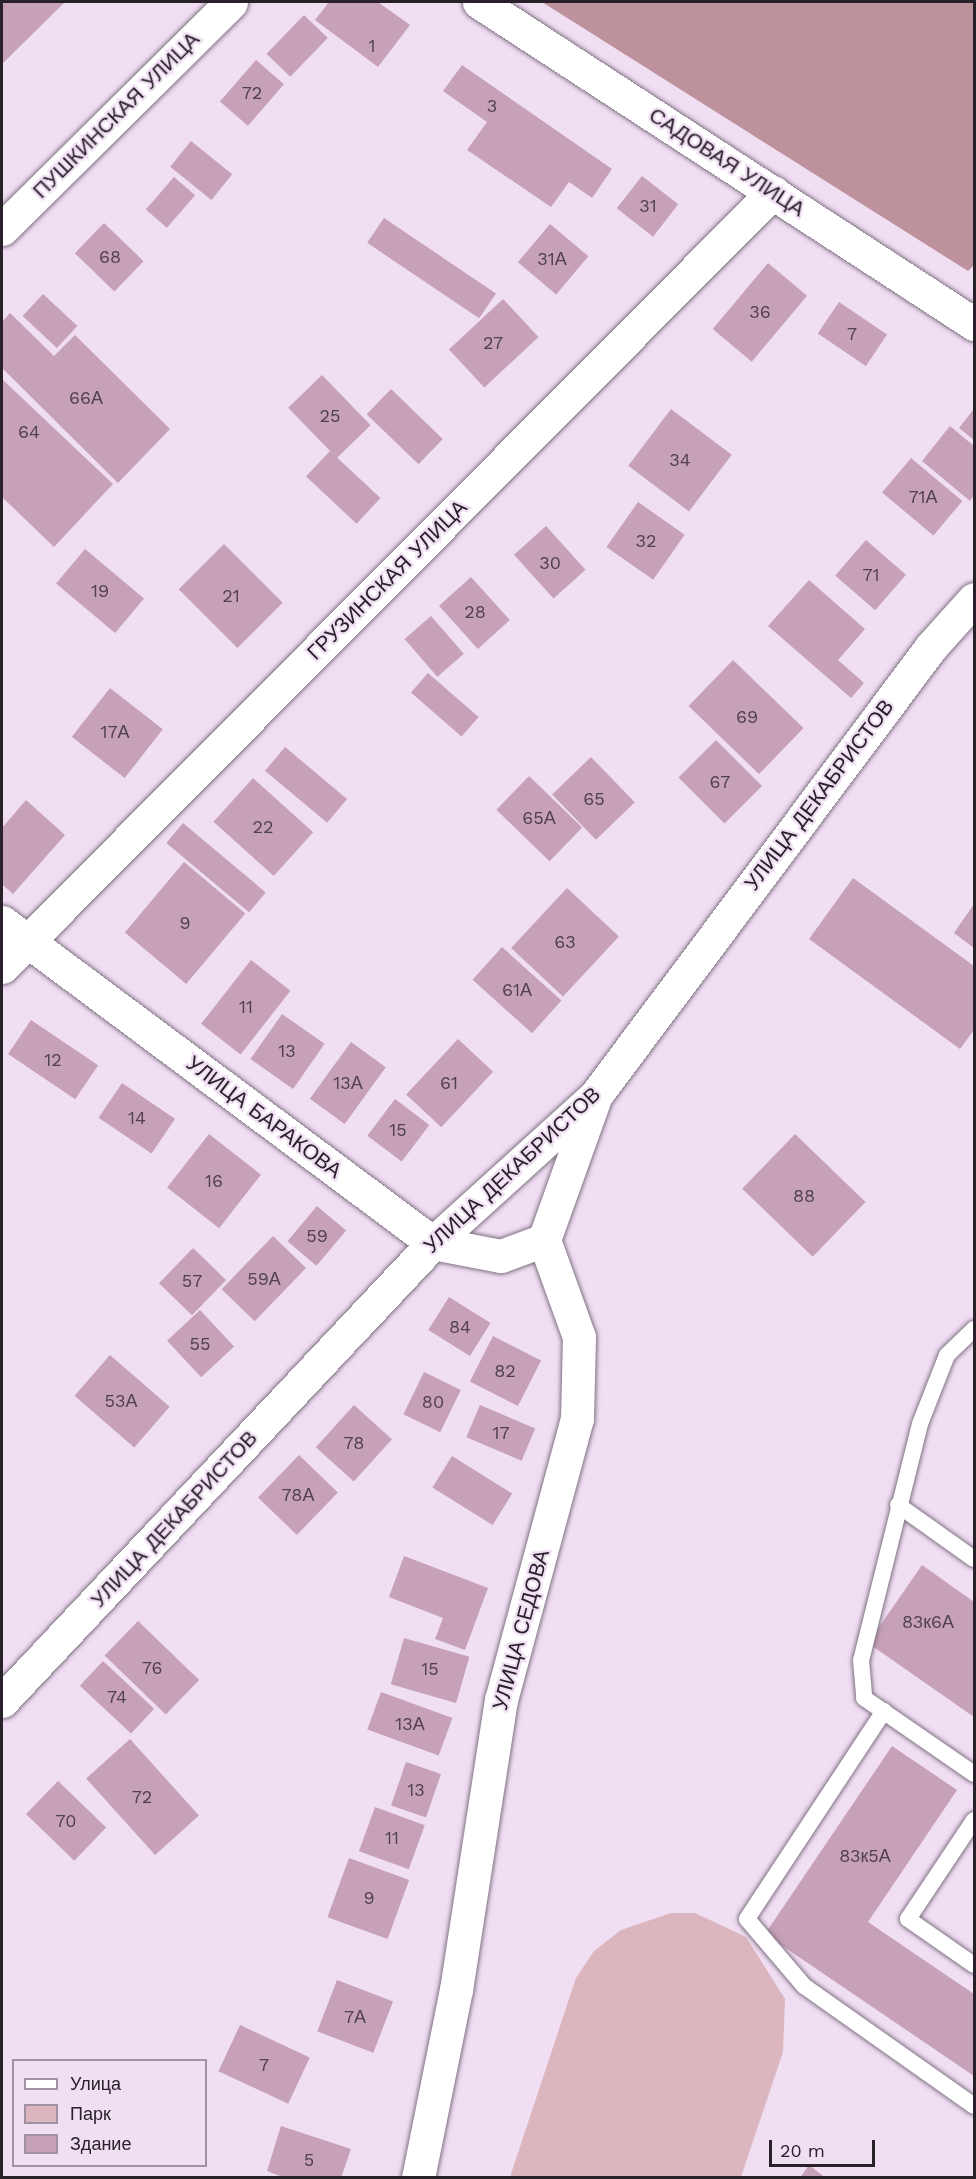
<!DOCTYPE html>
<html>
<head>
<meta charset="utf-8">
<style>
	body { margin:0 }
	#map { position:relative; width:976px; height:2179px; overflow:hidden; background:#f0def3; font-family:"Work Sans",sans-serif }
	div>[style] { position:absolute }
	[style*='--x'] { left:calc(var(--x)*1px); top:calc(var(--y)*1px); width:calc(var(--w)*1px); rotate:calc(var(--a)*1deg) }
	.green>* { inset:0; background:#dbb6be }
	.forest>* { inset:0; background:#bd929c }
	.building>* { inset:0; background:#c7a1b7; transform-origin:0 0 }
	.roads { filter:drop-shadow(0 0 2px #817284) drop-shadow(0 0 2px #817284) }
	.service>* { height:16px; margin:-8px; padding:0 8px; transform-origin:8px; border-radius:8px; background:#fff }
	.minor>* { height:33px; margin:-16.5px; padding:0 16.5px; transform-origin:16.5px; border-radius:16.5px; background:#fff }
	.tertiary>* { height:33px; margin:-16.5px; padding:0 16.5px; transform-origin:16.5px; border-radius:16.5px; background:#fff }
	span { translate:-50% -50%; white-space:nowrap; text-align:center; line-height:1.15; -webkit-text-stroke:4.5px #f0def3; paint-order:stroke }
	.number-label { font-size:18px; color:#50414c }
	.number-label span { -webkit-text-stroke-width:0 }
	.street-label { font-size:21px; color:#282129 }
	.frame { position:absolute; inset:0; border:3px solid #282129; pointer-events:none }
	.legend { position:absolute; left:12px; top:2059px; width:195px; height:108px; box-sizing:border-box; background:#f0def3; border:2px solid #a092a2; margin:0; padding:8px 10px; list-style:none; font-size:18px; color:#282129 }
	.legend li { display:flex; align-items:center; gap:12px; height:30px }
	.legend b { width:30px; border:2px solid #a092a2 }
	.scale { position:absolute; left:769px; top:2140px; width:106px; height:27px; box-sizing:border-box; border:3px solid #282129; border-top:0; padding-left:8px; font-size:18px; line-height:21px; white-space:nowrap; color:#282129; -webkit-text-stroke:4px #f0def3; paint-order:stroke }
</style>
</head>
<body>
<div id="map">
	<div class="green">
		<i style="clip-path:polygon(671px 1913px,695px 1913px,746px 1937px,785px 1999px,783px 2052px,741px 2177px,510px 2177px,576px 1978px,594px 1951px,621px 1930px)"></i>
	</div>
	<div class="forest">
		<i style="clip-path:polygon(542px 2px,974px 2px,974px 265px,968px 271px)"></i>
	</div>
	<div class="building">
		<i style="clip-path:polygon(2px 2px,65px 2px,2px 64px)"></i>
		<i style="clip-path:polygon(329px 2px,378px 2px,410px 25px,378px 67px,315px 20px)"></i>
		<i style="left:304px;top:15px;width:33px;height:54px;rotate:44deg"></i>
		<i style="left:256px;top:60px;width:37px;height:55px;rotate:41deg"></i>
		<i style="clip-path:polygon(462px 65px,612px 169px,592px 198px,569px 182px,551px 207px,467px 150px,487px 122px,443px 91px)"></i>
		<i style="left:191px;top:141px;width:53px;height:33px;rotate:39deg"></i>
		<i style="left:642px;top:176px;width:46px;height:41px;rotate:38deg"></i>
		<i style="left:174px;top:177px;width:28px;height:43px;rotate:41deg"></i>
		<i style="left:384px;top:218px;width:135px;height:30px;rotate:34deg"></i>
		<i style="left:104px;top:223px;width:55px;height:42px;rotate:44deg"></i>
		<i style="left:550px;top:224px;width:50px;height:50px;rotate:40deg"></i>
		<i style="left:768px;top:263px;width:51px;height:86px;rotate:40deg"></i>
		<i style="left:43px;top:294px;width:47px;height:30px;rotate:43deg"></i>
		<i style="left:503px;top:299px;width:52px;height:74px;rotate:47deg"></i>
		<i style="left:839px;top:302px;width:58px;height:38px;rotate:34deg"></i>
		<i style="clip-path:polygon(10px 313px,54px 356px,75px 335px,170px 429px,118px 483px,2px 368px,2px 322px)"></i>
		<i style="left:322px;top:375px;width:70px;height:47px;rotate:46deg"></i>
		<i style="clip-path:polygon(2px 379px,113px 484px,54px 547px,2px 497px)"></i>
		<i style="left:391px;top:389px;width:72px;height:35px;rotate:44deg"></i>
		<i style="left:671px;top:409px;width:76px;height:71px;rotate:37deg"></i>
		<i style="clip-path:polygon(974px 409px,974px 440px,959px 428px)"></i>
		<i style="clip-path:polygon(950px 426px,974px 446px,974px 495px,970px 501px,922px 461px)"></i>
		<i style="left:330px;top:451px;width:69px;height:35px;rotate:43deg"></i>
		<i style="left:911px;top:458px;width:67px;height:45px;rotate:40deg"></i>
		<i style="left:638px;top:502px;width:57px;height:55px;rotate:35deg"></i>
		<i style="left:546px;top:526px;width:59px;height:43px;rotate:48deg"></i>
		<i style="left:866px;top:540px;width:53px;height:47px;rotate:41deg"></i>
		<i style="left:224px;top:544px;width:83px;height:64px;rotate:45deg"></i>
		<i style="left:85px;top:549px;width:77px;height:45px;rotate:40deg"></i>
		<i style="left:471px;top:577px;width:58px;height:43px;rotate:48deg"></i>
		<i style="clip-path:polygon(809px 580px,865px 629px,838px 660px,864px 683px,851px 698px,768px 626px)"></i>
		<i style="left:431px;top:616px;width:50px;height:35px;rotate:49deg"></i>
		<i style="left:733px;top:660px;width:98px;height:64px;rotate:44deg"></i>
		<i style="left:428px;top:673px;width:67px;height:26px;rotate:41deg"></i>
		<i style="left:110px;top:688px;width:67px;height:62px;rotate:38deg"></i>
		<i style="left:716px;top:740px;width:65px;height:53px;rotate:45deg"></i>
		<i style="left:285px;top:747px;width:81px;height:31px;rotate:40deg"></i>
		<i style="left:591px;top:757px;width:63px;height:54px;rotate:46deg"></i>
		<i style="left:529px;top:776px;width:74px;height:47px;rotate:44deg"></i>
		<i style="left:253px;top:778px;width:81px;height:59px;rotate:42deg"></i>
		<i style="clip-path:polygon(26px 800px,65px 835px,13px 894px,2px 884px,2px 828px)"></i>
		<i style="left:183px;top:823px;width:108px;height:26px;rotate:40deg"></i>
		<i style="left:184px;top:862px;width:80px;height:92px;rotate:40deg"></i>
		<i style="clip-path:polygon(853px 878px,974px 966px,974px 1030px,960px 1049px,809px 939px)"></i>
		<i style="left:567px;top:888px;width:71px;height:82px;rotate:43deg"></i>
		<i style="clip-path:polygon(974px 904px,974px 948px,954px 933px)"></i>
		<i style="left:502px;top:947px;width:80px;height:44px;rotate:42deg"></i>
		<i style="left:251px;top:960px;width:50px;height:81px;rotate:38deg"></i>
		<i style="left:282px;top:1014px;width:52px;height:55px;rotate:35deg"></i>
		<i style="left:31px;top:1020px;width:81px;height:41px;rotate:34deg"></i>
		<i style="left:458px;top:1039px;width:48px;height:76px;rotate:43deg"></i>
		<i style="left:351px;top:1042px;width:43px;height:70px;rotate:36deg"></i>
		<i style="left:122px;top:1083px;width:64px;height:42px;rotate:34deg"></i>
		<i style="left:395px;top:1099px;width:43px;height:46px;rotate:37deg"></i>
		<i style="left:209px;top:1134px;width:66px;height:68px;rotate:38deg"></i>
		<i style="left:795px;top:1134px;width:98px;height:76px;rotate:44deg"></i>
		<i style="left:317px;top:1206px;width:38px;height:46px;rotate:40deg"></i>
		<i style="left:273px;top:1236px;width:46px;height:74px;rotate:44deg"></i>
		<i style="left:193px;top:1248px;width:46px;height:49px;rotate:44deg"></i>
		<i style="left:449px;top:1297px;width:49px;height:39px;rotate:32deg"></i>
		<i style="left:200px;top:1310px;width:50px;height:45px;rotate:47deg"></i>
		<i style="left:493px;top:1336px;width:54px;height:51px;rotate:27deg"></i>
		<i style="left:110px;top:1355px;width:79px;height:54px;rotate:41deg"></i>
		<i style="left:424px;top:1372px;width:41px;height:47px;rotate:26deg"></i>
		<i style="left:354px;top:1405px;width:51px;height:57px;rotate:42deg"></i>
		<i style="left:480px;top:1405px;width:60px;height:35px;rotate:23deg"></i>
		<i style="left:299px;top:1455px;width:54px;height:59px;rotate:44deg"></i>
		<i style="left:452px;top:1456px;width:71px;height:37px;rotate:32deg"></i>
		<i style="clip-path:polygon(404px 1556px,488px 1588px,465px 1650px,435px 1639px,443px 1618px,389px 1597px)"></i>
		<i style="clip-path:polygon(922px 1565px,974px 1602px,974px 1717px,868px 1643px)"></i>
		<i style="left:138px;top:1621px;width:85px;height:48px;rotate:44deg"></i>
		<i style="left:404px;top:1638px;width:68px;height:48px;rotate:16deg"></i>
		<i style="left:103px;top:1661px;width:70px;height:34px;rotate:43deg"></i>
		<i style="left:381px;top:1692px;width:76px;height:40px;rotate:20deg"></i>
		<i style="left:130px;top:1739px;width:103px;height:59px;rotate:48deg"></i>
		<i style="clip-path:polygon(892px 1746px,957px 1790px,868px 1922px,974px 1994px,974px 2076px,765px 1934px)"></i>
		<i style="left:406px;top:1762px;width:37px;height:46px;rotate:19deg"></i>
		<i style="left:58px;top:1781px;width:67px;height:46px;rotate:44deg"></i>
		<i style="left:375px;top:1807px;width:53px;height:47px;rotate:20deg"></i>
		<i style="left:349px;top:1858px;width:64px;height:63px;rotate:20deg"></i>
		<i style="left:337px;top:1980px;width:60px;height:55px;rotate:21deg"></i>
		<i style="left:240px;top:2025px;width:77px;height:51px;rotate:25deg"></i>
		<i style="clip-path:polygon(281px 2126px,351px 2149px,341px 2178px,285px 2178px,267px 2171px)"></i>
		<i style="clip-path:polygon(809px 2165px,826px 2178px,800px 2178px)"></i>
	</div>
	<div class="roads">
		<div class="service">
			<i style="--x:974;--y:1329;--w:37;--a:136"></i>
			<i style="--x:947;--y:1355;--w:74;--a:111.4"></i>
			<i style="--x:920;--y:1424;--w:243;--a:104"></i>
			<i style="--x:861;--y:1660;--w:38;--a:85"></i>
			<i style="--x:864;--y:1698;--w:134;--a:34.6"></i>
			<i style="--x:898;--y:1505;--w:93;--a:35.4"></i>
			<i style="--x:884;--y:1711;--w:249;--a:123.4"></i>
			<i style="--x:747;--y:1919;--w:88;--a:49.6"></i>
			<i style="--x:804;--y:1986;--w:208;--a:35.2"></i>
			<i style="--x:974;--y:1820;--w:119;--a:123.7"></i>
			<i style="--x:908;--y:1919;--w:80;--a:34.9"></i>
		</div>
		<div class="minor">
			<i style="--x:479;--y:2;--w:591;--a:33.04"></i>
			<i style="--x:2;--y:922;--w:537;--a:36.68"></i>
			<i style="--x:433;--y:1243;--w:69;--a:10.8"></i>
			<i style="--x:501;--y:1256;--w:46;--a:-20.4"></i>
			<i style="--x:2;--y:967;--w:1093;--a:-45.15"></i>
			<i style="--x:2;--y:1701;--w:629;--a:-46.74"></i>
			<i style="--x:433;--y:1243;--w:220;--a:-42.2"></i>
			<i style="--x:596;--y:1095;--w:559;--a:-53.21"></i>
			<i style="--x:931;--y:647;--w:64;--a:-48.1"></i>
			<i style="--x:418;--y:2178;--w:192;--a:-78.6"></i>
			<i style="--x:456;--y:1990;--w:293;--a:-81.2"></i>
			<i style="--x:501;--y:1700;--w:291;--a:-74.9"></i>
			<i style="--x:577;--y:1419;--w:82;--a:-88.6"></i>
			<i style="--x:579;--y:1337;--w:103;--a:-109.8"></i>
			<i style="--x:544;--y:1240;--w:149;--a:-70.3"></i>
		</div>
		<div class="tertiary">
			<i style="--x:2;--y:229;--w:322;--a:-44.7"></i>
		</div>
	</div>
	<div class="number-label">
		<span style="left:372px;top:46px">1</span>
		<span style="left:252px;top:93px">72</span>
		<span style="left:492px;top:106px">3</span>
		<span style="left:648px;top:206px">31</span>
		<span style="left:110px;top:257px">68</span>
		<span style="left:552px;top:259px">31А</span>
		<span style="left:760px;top:312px">36</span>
		<span style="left:852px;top:334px">7</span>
		<span style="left:493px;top:343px">27</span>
		<span style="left:86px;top:398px">66А</span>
		<span style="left:330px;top:416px">25</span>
		<span style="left:29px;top:432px">64</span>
		<span style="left:680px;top:460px">34</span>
		<span style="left:923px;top:497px">71А</span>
		<span style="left:646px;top:541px">32</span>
		<span style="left:550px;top:563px">30</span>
		<span style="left:871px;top:575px">71</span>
		<span style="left:100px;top:591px">19</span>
		<span style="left:231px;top:596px">21</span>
		<span style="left:475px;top:612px">28</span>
		<span style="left:747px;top:717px">69</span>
		<span style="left:115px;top:732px">17А</span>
		<span style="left:720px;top:782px">67</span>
		<span style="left:594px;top:799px">65</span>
		<span style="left:539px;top:818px">65А</span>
		<span style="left:263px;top:827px">22</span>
		<span style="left:185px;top:923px">9</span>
		<span style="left:565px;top:942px">63</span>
		<span style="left:517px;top:990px">61А</span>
		<span style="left:246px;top:1007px">11</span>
		<span style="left:287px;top:1051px">13</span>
		<span style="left:53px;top:1060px">12</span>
		<span style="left:348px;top:1083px">13А</span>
		<span style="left:449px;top:1083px">61</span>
		<span style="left:137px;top:1118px">14</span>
		<span style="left:398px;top:1130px">15</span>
		<span style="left:214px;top:1181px">16</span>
		<span style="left:804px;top:1196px">88</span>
		<span style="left:317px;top:1236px">59</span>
		<span style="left:264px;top:1279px">59А</span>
		<span style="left:192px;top:1281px">57</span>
		<span style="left:460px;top:1327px">84</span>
		<span style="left:200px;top:1344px">55</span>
		<span style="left:505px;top:1371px">82</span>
		<span style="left:121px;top:1401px">53А</span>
		<span style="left:433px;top:1402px">80</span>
		<span style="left:501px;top:1433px">17</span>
		<span style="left:354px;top:1443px">78</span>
		<span style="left:298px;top:1495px">78А</span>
		<span style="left:928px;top:1622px">83к6А</span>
		<span style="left:152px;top:1668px">76</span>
		<span style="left:430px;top:1669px">15</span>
		<span style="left:117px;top:1697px">74</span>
		<span style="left:410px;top:1724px">13А</span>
		<span style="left:416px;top:1790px">13</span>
		<span style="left:142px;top:1797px">72</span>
		<span style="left:66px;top:1821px">70</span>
		<span style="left:392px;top:1838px">11</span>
		<span style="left:865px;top:1856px">83к5А</span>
		<span style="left:369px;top:1898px">9</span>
		<span style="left:355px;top:2017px">7А</span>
		<span style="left:264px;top:2065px">7</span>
		<span style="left:309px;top:2160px">5</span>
	</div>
	<div class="street-label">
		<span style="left:116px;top:115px;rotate:-45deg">ПУШКИНСКАЯ УЛИЦА</span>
		<span style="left:727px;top:162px;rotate:33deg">САДОВАЯ УЛИЦА</span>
		<span style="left:387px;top:580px;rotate:-45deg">ГРУЗИНСКАЯ УЛИЦА</span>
		<span style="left:819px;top:795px;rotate:-53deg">УЛИЦА ДЕКАБРИСТОВ</span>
		<span style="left:264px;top:1117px;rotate:37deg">УЛИЦА БАРАКОВА</span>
		<span style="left:512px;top:1170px;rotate:-43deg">УЛИЦА ДЕКАБРИСТОВ</span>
		<span style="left:174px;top:1519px;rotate:-47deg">УЛИЦА ДЕКАБРИСТОВ</span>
		<span style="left:521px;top:1630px;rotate:-75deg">УЛИЦА СЕДОВА</span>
	</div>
	<div class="frame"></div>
	<ul class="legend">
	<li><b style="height:8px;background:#fff"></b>Улица</li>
	<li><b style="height:16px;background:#dbb6be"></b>Парк</li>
	<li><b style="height:16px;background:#c7a1b7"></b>Здание</li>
	</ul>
	<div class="scale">20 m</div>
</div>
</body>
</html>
